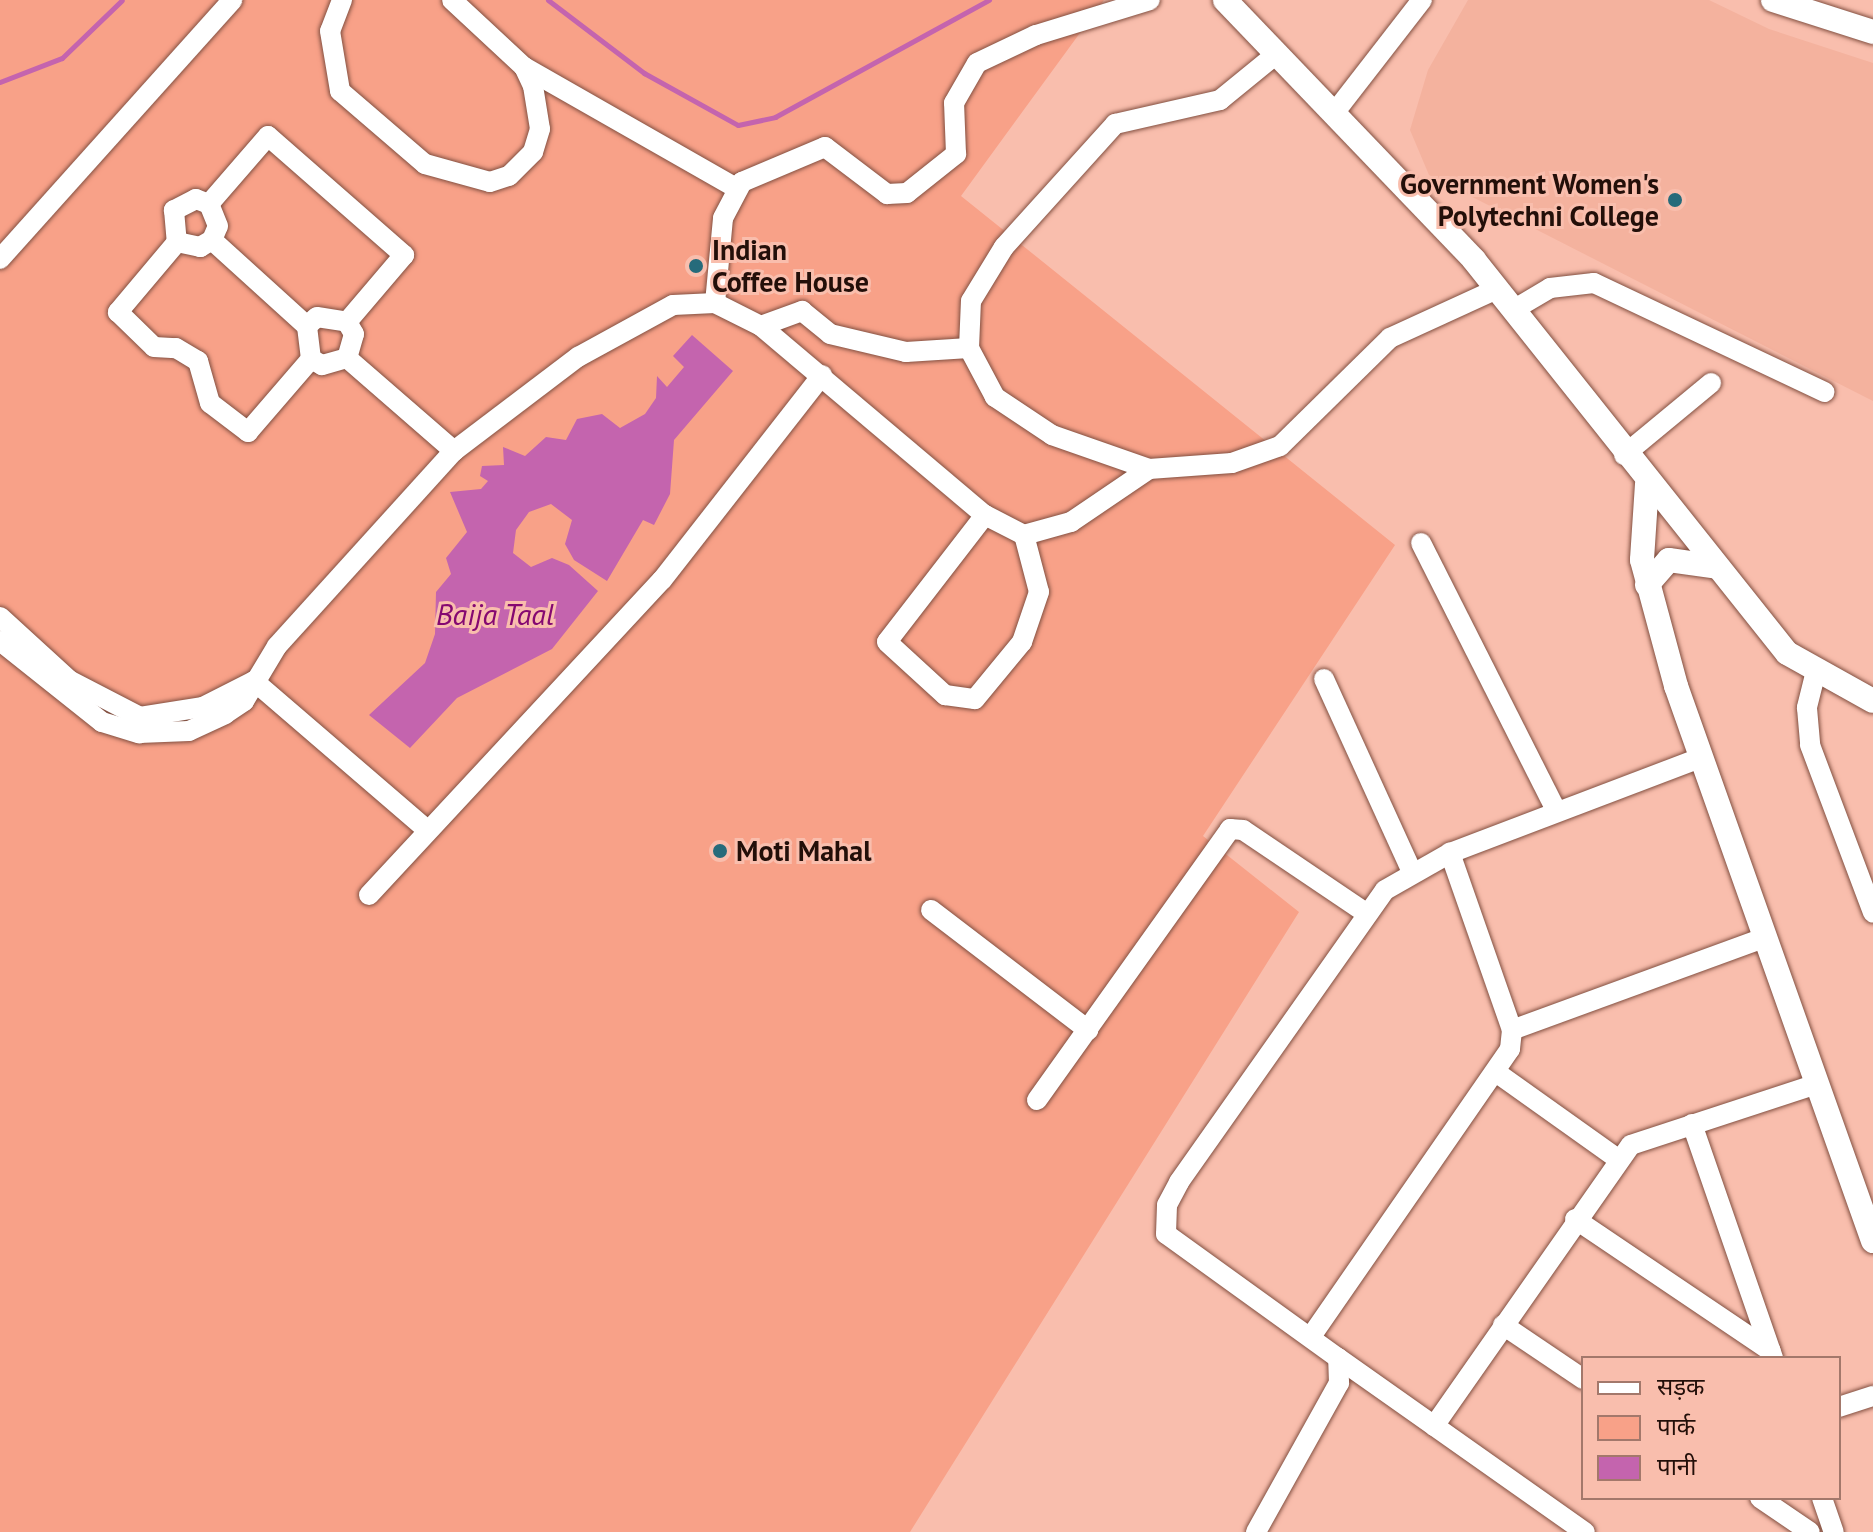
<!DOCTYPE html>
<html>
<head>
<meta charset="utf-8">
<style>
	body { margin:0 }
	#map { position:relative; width:1873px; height:1532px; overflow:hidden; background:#f9bead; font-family:"PT Sans","Noto Sans Devanagari",sans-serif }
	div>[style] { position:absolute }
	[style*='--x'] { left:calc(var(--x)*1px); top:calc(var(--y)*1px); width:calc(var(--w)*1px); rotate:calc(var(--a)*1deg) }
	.built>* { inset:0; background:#f4b29e }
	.green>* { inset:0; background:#f8a188 }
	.water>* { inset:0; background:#c464ae }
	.stream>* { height:5px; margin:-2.5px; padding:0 2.5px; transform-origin:2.5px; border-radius:2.5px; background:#c464ae }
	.roads { filter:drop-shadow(0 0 2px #825041) drop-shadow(0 0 2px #825041) }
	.minor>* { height:20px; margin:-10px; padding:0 10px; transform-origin:10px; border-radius:10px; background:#fff }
	.major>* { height:24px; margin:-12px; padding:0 12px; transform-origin:12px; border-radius:12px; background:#fff }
	.dots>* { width:22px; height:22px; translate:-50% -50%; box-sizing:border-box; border:4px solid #f9bead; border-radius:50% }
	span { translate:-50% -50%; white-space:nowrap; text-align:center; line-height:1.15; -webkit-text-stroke:6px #f9bead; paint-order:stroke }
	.poi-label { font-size:28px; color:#230f09; font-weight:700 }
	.right { translate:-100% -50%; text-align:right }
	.left { translate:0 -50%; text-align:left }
	.water-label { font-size:30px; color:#850871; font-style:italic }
	.legend { position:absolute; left:1581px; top:1356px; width:260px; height:144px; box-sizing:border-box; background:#f9bead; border:2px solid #a3786b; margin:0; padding:10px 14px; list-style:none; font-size:24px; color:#230f09 }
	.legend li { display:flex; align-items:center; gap:16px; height:40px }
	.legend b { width:40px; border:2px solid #a3786b }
</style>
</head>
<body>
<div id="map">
	<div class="built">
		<i style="clip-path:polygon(1468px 0,1709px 0,1769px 29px,1873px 63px,1873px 401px,1429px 175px,1410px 130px,1428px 70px)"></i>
	</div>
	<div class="green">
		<i style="clip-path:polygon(0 0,1104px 0,961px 196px,1395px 545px,1203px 836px,1299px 912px,910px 1532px,0 1532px)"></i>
	</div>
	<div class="water">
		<i style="clip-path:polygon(692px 335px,733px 371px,674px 440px,670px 494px,654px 525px,643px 520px,607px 581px,574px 560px,565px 544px,572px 520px,551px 504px,529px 512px,516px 530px,513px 553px,531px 567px,552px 558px,569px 565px,598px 591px,552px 649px,457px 698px,410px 748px,369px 715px,425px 663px,435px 634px,436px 592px,451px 574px,446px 558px,467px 532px,450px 492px,481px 489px,488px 481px,480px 476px,482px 466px,504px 465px,503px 447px,525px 456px,546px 437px,566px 440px,577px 419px,602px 414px,620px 428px,645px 414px,656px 398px,657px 376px,667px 387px,684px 367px,673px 356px)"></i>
	</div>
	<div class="stream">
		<i style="--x:548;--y:0;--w:121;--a:37.2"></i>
		<i style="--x:644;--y:73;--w:107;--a:29"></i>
		<i style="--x:738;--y:125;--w:38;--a:-12"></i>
		<i style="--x:775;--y:117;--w:244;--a:-28.7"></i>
		<i style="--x:0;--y:82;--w:66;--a:-21.2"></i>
		<i style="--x:62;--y:58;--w:83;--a:-44"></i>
	</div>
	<div class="roads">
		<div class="minor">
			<i style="--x:342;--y:0;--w:33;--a:111"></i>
			<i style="--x:330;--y:31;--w:61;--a:80.5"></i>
			<i style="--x:340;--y:91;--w:112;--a:40.7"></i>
			<i style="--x:425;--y:164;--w:67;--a:15.5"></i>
			<i style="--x:490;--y:182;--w:20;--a:-18"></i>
			<i style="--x:509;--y:176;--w:34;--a:-45"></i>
			<i style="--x:533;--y:152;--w:24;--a:-73"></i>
			<i style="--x:540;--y:129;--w:44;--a:-99.2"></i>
			<i style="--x:533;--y:86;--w:21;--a:-115"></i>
			<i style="--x:524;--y:67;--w:98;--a:-137.1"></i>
			<i style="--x:524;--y:67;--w:242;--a:29.7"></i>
			<i style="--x:1335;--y:112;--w:142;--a:-52.2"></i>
			<i style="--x:209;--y:204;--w:14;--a:-159"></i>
			<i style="--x:196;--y:199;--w:25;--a:153"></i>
			<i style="--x:174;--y:210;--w:32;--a:85"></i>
			<i style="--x:177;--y:242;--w:24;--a:12"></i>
			<i style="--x:200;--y:247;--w:14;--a:-30"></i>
			<i style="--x:212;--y:240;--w:15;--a:-67"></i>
			<i style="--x:218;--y:226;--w:24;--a:-112"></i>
			<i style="--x:209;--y:204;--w:90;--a:-49.1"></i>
			<i style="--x:268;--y:136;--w:181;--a:41.2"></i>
			<i style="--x:404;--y:255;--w:88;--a:130.4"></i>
			<i style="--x:212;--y:240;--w:128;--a:42.2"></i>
			<i style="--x:177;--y:242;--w:92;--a:130.1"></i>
			<i style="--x:118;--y:312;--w:50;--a:44.2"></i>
			<i style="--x:154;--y:347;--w:22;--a:3"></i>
			<i style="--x:176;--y:348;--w:26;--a:31"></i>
			<i style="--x:198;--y:361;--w:44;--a:74.1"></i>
			<i style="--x:210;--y:403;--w:48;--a:37.3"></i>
			<i style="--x:248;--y:432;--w:96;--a:-49.2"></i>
			<i style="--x:0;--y:259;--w:348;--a:-48.1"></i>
			<i style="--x:715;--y:303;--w:85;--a:-84.6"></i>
			<i style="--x:723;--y:218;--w:41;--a:-62.2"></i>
			<i style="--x:742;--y:182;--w:90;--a:-22.9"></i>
			<i style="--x:825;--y:147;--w:78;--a:37.2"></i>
			<i style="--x:887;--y:194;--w:20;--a:-3"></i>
			<i style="--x:907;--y:193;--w:63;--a:-38.5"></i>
			<i style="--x:956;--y:154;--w:51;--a:-92.2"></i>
			<i style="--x:954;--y:103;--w:46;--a:-60.1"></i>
			<i style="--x:977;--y:63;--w:65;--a:-25.4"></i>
			<i style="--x:1036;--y:35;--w:119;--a:-17.1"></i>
			<i style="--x:1513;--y:310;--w:43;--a:-30.7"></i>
			<i style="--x:1550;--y:288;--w:44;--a:-6.5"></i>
			<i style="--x:1594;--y:283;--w:255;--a:25.3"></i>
			<i style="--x:761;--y:326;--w:44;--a:-20.1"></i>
			<i style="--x:802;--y:311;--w:36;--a:39"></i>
			<i style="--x:830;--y:334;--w:78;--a:13.3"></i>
			<i style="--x:906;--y:352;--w:63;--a:-3.6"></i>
			<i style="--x:347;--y:358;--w:26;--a:164"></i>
			<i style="--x:322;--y:365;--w:13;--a:-151"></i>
			<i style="--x:311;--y:359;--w:33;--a:-97"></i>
			<i style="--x:307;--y:326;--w:13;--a:-42"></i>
			<i style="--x:317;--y:317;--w:30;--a:9"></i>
			<i style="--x:347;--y:322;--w:14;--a:60"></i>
			<i style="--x:354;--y:334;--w:25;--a:106"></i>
			<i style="--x:347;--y:358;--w:142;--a:41"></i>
			<i style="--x:1624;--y:455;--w:113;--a:-39.6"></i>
			<i style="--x:1149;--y:469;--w:103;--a:-160.7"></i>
			<i style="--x:1052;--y:435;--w:69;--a:-146.3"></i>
			<i style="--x:995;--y:397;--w:55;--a:-118"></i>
			<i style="--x:969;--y:348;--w:47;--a:-87.6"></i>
			<i style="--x:971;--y:301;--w:63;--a:-58.6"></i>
			<i style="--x:1004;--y:247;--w:166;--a:-47.9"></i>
			<i style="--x:1115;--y:124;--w:108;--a:-12.9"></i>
			<i style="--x:1220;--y:100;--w:70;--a:-39.2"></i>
			<i style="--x:985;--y:515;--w:160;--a:127.7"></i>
			<i style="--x:887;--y:642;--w:79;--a:42.4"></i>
			<i style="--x:945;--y:695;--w:30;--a:8"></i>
			<i style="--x:975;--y:699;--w:74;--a:-50.5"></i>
			<i style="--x:1022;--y:642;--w:53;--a:-71.2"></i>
			<i style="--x:1039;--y:592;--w:59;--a:-104.7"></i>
			<i style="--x:1421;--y:543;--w:299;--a:63.2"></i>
			<i style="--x:0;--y:617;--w:93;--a:42.4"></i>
			<i style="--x:69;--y:680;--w:80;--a:27.5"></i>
			<i style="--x:140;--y:717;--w:64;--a:-9"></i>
			<i style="--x:203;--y:707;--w:57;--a:-27"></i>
			<i style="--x:0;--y:641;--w:130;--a:38.5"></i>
			<i style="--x:102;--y:722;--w:39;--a:17"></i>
			<i style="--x:139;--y:733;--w:50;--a:-2.3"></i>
			<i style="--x:189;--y:731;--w:40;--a:-25"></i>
			<i style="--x:225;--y:714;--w:23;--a:-34"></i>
			<i style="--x:244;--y:701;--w:64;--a:-59"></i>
			<i style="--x:277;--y:646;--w:263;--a:-47.8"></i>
			<i style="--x:454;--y:451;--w:156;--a:-37.2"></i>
			<i style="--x:578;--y:357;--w:108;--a:-28.7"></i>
			<i style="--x:673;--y:305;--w:42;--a:-2.7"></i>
			<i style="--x:715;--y:303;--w:51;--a:26.6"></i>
			<i style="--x:761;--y:326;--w:293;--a:40.2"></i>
			<i style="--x:985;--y:515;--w:44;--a:27.1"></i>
			<i style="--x:1024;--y:535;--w:49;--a:-15.5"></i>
			<i style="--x:1071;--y:522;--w:94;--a:-34.2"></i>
			<i style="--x:1149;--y:469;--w:83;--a:-4.1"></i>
			<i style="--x:1232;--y:463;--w:51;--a:-19.5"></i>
			<i style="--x:1280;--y:446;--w:154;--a:-44.5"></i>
			<i style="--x:1390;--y:338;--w:115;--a:-24.6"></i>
			<i style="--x:1815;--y:675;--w:34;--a:104"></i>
			<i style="--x:1807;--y:708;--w:37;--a:85"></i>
			<i style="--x:1810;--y:745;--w:179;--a:69.4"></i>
			<i style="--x:1324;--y:679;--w:210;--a:65.5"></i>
			<i style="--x:254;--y:681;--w:225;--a:40.7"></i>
			<i style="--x:369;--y:895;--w:430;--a:-47.1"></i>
			<i style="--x:662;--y:580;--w:260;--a:-52"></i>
			<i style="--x:931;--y:910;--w:198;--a:37.4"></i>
			<i style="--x:1512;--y:1030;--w:270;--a:-20.1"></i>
			<i style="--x:1497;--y:1073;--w:148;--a:35.4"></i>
			<i style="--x:1037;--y:1100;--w:333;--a:-54.5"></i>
			<i style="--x:1230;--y:829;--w:13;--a:4"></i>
			<i style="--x:1243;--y:830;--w:145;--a:34"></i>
			<i style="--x:1692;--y:1124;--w:248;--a:70.9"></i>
			<i style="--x:1575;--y:1219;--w:236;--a:34"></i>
			<i style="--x:1503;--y:1325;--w:97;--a:34"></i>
			<i style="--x:1312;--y:1335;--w:348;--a:-55.3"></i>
			<i style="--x:1510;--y:1049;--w:19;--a:-84"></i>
			<i style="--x:1512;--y:1030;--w:188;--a:-109.3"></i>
			<i style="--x:1338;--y:1358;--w:302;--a:35.2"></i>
			<i style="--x:1839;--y:1407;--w:36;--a:-18"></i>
			<i style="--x:1434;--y:1426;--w:343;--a:-55"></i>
			<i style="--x:1631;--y:1145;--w:196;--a:-18.2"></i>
			<i style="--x:1760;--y:1498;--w:60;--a:34.2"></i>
			<i style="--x:1822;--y:1498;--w:36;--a:71"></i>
			<i style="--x:1256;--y:1532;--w:171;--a:-60.9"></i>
			<i style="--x:1339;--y:1383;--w:25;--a:-92"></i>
			<i style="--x:1338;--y:1358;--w:212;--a:-144.2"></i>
			<i style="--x:1166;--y:1234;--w:29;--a:-88"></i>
			<i style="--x:1167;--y:1205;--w:26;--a:-62"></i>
			<i style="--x:1179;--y:1182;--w:357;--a:-54.8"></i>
			<i style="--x:1385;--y:890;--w:75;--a:-29.6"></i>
			<i style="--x:1450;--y:853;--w:267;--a:-20.8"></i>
		</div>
		<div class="major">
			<i style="--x:1225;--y:0;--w:360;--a:46.2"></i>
			<i style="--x:1474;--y:260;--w:502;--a:51.46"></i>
			<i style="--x:1787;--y:653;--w:98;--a:29.2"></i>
			<i style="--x:1773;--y:0;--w:105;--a:17.7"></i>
			<i style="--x:1647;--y:484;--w:76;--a:93.8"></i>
			<i style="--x:1642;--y:560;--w:131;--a:74.9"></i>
			<i style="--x:1676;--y:686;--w:589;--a:70.46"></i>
			<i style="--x:1647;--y:585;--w:33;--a:-49"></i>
			<i style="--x:1669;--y:560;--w:49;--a:8.1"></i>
		</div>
	</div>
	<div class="dots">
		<i style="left:1675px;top:200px;background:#266b7b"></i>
		<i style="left:696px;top:266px;background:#266b7b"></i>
		<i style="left:720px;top:851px;background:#266b7b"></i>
	</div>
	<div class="poi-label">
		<span class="right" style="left:1659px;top:200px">Government Women's<br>Polytechni College</span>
		<span class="left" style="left:712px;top:266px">Indian<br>Coffee House</span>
		<span class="left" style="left:736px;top:851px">Moti Mahal</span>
	</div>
	<div class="water-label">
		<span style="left:495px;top:614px">Baija Taal</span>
	</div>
	<ul class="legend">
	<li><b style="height:10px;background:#fff"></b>सड़क</li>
	<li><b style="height:22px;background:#f8a188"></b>पार्क</li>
	<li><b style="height:22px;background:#c464ae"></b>पानी</li>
	</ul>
</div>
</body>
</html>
